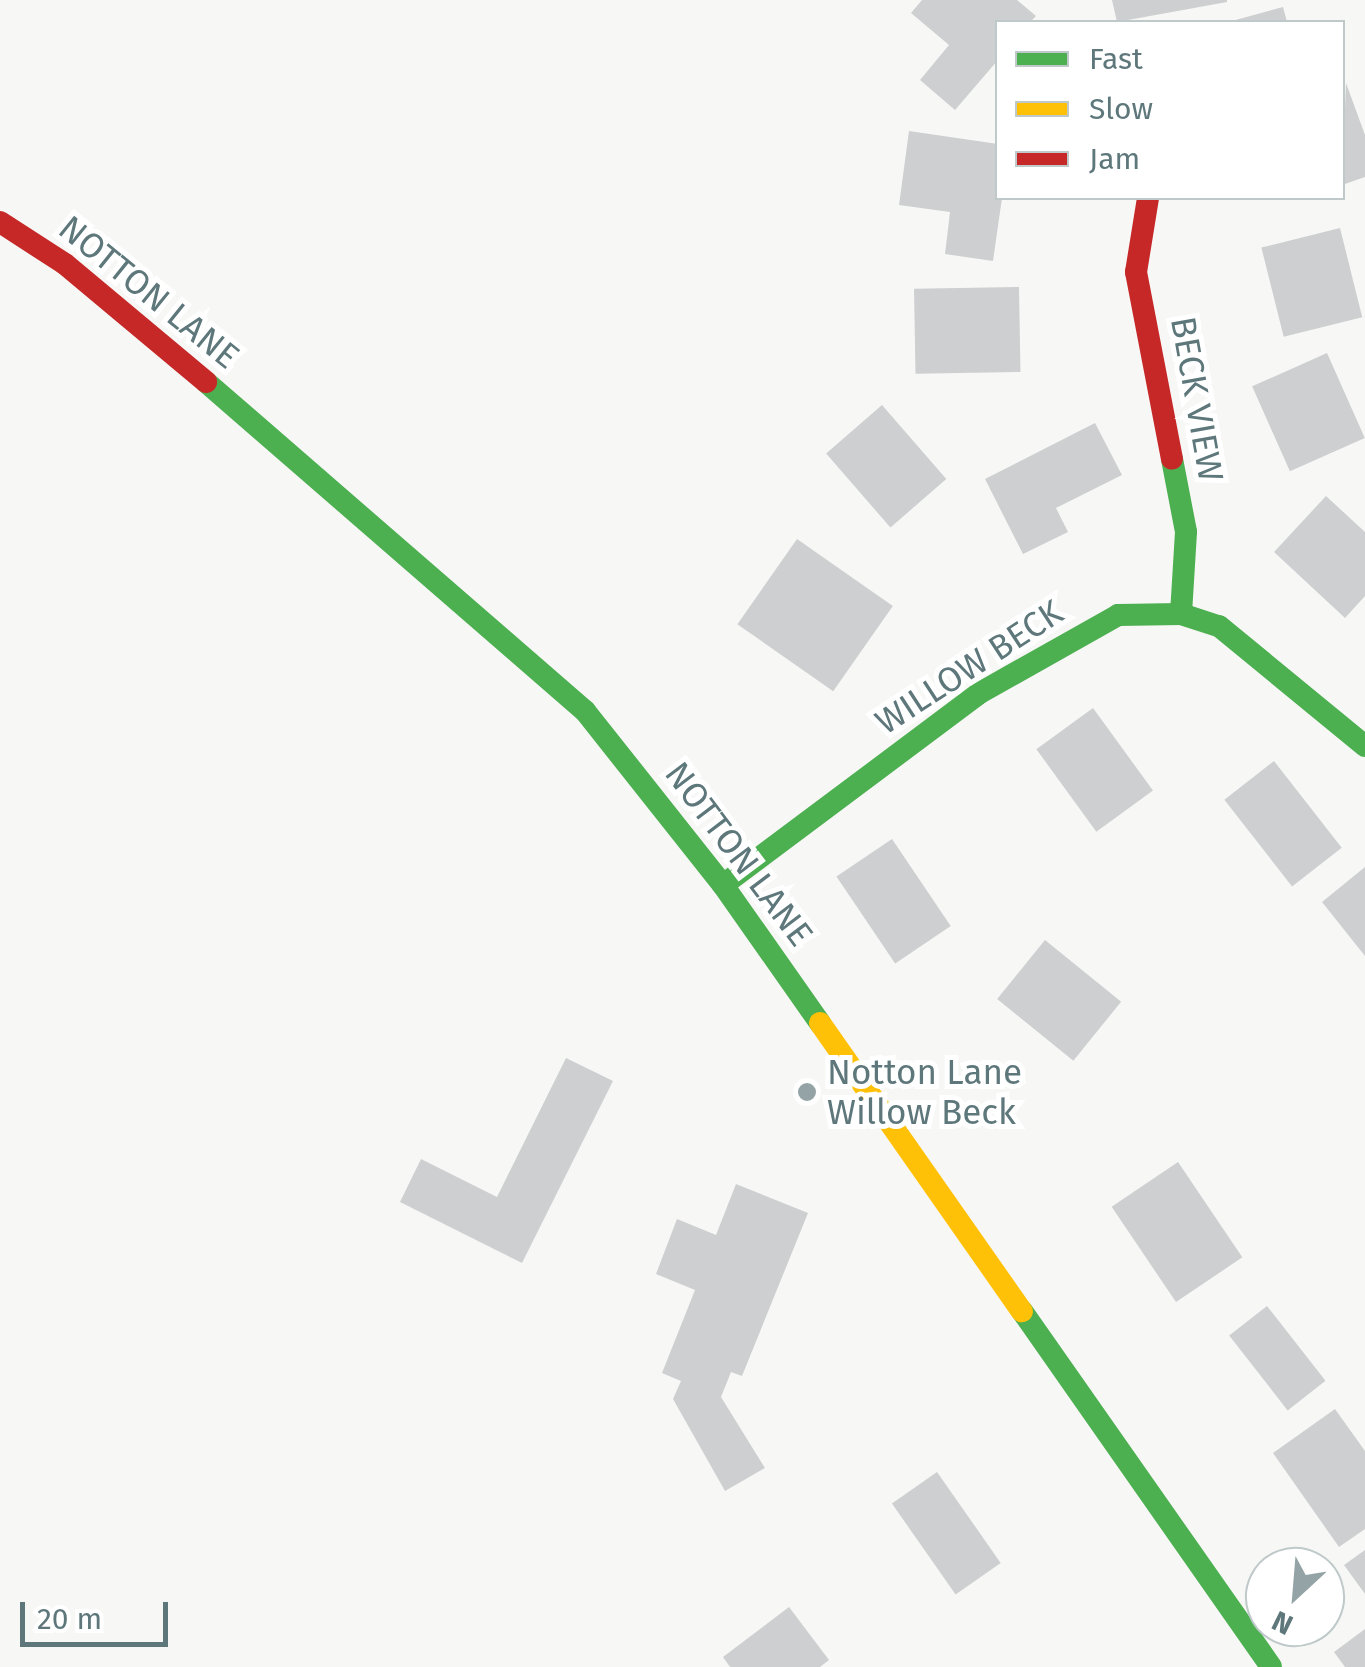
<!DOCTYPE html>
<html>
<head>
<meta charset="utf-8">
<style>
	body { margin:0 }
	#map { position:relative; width:1365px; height:1667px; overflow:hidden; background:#f7f7f6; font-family:"Fira Sans",sans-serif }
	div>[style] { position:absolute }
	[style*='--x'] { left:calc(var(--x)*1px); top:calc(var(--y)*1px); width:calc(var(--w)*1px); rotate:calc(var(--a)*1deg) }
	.building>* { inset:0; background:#cdcfd0; transform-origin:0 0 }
	.fast>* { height:22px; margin:-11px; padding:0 11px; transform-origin:11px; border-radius:11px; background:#4caf50 }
	.slow>* { height:22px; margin:-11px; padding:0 11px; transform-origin:11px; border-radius:11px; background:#ffc107 }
	.jam>* { height:22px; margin:-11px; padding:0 11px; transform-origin:11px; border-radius:11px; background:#c62828 }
	.dots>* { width:28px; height:28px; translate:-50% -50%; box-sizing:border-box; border:5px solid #fff; border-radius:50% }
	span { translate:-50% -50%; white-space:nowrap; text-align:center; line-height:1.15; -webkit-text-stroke:10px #fff; paint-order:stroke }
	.street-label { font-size:35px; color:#5e777b }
	.poi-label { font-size:35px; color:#5e777b }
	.left { translate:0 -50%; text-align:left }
	.legend { position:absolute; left:995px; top:20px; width:350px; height:180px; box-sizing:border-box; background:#fff; border:2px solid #bfc9ca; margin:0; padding:12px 18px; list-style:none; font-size:30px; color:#5e777b }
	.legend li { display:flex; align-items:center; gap:20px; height:50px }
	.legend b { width:50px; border:2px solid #bfc9ca }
	.north { position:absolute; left:1245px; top:1547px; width:100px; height:100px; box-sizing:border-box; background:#fff; border:2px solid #bfc9ca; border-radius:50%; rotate:206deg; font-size:28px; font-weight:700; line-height:40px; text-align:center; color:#5e777b }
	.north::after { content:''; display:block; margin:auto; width:35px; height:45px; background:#94a4a6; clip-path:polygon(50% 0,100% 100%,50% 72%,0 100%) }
	.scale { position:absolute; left:20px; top:1602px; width:148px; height:45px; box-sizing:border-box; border:5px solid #5e777b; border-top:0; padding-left:12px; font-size:30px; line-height:35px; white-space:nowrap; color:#5e777b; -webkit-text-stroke:8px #fff; paint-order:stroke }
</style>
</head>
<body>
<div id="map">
	<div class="building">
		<i style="clip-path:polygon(922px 0,1017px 0,1036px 16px,1030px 22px,998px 22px,998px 60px,955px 110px,920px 80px,949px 45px,911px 13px)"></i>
		<i style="clip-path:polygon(1112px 0,1227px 0,1227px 2px,1117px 22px)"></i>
		<i style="clip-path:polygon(1283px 7px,1287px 22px,1233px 22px,1232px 21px)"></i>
		<i style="clip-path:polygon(1346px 83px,1365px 135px,1365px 177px,1342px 185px)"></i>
		<i style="clip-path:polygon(909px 131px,998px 144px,1002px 198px,993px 261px,945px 254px,950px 212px,899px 205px)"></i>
		<i style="left:1340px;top:228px;width:92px;height:81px;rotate:76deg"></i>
		<i style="left:1019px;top:287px;width:85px;height:105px;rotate:89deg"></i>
		<i style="left:1327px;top:353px;width:93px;height:82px;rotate:66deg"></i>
		<i style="left:882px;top:405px;width:98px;height:74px;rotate:49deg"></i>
		<i style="clip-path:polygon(1095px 423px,1122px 475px,1056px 508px,1068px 532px,1023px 554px,985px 479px)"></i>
		<i style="clip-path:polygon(1326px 496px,1365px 532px,1365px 596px,1345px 618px,1274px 552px)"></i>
		<i style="left:797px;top:539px;width:117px;height:104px;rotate:35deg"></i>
		<i style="left:1093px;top:708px;width:102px;height:70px;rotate:54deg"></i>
		<i style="left:1274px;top:761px;width:110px;height:63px;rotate:52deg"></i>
		<i style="left:892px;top:839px;width:105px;height:67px;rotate:56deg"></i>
		<i style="clip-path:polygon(1365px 867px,1365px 956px,1322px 902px)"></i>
		<i style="left:1045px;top:940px;width:98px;height:76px;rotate:39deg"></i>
		<i style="clip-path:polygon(566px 1058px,613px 1081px,522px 1263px,400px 1202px,421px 1159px,497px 1197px)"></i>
		<i style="left:1178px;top:1162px;width:115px;height:80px;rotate:56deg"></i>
		<i style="clip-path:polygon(736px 1184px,808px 1213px,742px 1376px,731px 1372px,721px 1397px,765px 1468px,725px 1491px,673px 1399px,681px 1381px,662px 1373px,695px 1290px,656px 1274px,677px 1219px,716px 1235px)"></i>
		<i style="left:1267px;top:1306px;width:95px;height:48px;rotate:52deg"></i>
		<i style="clip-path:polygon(1335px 1409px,1365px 1451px,1365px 1529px,1339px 1547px,1273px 1453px)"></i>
		<i style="left:937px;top:1472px;width:111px;height:55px;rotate:55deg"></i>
		<i style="clip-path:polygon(1365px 1550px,1365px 1594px,1344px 1565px)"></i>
		<i style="clip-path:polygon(789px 1607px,829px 1660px,820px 1667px,730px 1667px,723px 1657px)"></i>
		<i style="clip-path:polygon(1365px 1629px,1365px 1667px,1345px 1667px,1334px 1652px)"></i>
	</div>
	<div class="fast">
		<i style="--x:206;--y:382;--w:502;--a:40.96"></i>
		<i style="--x:585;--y:711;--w:222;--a:51.6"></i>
		<i style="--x:723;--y:885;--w:169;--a:54.9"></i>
		<i style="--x:1172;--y:459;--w:74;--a:79.1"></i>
		<i style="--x:1186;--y:532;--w:82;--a:93.5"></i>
		<i style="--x:723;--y:885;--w:319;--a:-36.8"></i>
		<i style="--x:978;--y:694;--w:161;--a:-29.4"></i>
		<i style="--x:1118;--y:615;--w:63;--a:-0.9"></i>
		<i style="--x:1181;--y:614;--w:40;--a:18"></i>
		<i style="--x:1219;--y:626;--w:189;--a:39.4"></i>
		<i style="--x:1022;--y:1311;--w:434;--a:55"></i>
	</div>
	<div class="slow">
		<i style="--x:820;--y:1023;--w:352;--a:55"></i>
	</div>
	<div class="jam">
		<i style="--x:1148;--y:198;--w:75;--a:99.2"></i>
		<i style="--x:1136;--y:272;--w:190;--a:79.1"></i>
		<i style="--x:0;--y:222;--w:77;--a:32.9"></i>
		<i style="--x:65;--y:264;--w:184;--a:39.9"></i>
	</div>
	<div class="dots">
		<i style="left:807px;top:1092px;background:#94a4a6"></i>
	</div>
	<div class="street-label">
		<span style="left:149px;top:292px;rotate:39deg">NOTTON LANE</span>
		<span style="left:1197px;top:399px;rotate:80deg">BECK VIEW</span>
		<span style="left:969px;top:667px;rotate:-33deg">WILLOW BECK</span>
		<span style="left:739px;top:854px;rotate:53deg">NOTTON LANE</span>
	</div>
	<div class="poi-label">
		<span class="left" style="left:827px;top:1092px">Notton Lane<br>Willow Beck</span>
	</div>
	<ul class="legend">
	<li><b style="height:12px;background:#4caf50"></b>Fast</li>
	<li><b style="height:12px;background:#ffc107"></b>Slow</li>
	<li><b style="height:12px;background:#c62828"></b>Jam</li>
	</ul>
	<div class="north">N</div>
	<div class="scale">20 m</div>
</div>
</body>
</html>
